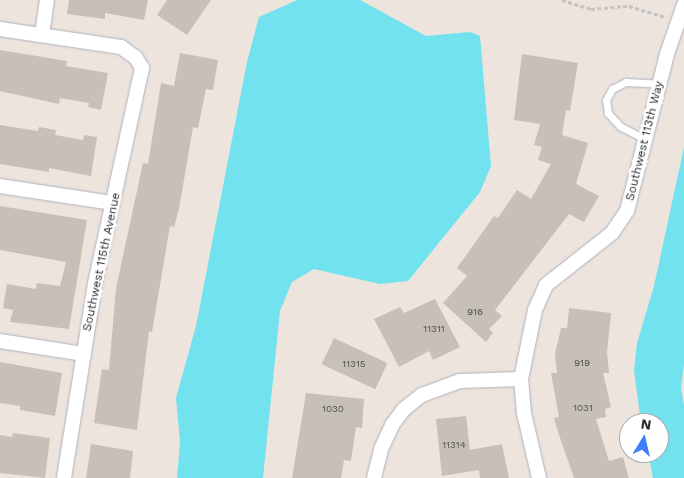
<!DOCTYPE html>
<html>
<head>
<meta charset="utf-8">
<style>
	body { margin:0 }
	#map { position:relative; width:684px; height:478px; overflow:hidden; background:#ede4de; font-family:"Work Sans",sans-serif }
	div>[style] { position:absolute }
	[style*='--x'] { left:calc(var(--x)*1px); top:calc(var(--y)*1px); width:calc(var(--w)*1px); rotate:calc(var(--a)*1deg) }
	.water>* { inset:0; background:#72e2ef }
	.building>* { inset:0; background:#c6c0b9; transform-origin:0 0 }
	.path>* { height:2.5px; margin-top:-1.25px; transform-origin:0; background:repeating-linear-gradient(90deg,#c4c4c4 0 4px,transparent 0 6.5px) }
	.roads { filter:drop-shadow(0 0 1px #aeb3bc) drop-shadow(0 0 1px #aeb3bc) }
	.lane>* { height:7px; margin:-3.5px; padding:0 3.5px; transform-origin:3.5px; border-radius:3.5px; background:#fff }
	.street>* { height:14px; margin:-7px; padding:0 7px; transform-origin:7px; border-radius:7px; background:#fff }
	span { translate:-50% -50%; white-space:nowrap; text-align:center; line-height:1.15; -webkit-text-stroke:5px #fff; paint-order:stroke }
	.number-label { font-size:10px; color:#52514f }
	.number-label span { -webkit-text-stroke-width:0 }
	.street-label { font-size:12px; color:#2c2c2c }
	.north { position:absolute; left:619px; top:413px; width:50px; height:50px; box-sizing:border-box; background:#fff; border:1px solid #ababab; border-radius:50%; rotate:9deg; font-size:14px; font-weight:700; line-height:20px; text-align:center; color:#2c2c2c }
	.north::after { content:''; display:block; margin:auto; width:18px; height:22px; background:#3f80f9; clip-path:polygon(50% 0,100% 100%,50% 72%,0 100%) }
</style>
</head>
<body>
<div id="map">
	<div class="water">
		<i style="clip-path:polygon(297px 0,360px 0,426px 36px,470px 32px,480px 36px,491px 166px,480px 192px,408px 281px,380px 284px,314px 269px,292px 282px,280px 311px,263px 478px,177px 478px,180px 442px,176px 398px,196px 326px,247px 62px,259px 17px)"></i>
		<i style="clip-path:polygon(684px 147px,684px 364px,681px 388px,684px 405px,684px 478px,653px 478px,648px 453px,659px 453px,659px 423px,641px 423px,634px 370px,637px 343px,654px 286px)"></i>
	</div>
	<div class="building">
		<i style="clip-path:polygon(69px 0,148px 0,144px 20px,105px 13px,105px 19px,67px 14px)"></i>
		<i style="clip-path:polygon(167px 0,211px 0,187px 35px,157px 15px)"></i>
		<i style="clip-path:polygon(0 50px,67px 61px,66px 66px,108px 73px,101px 110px,88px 107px,89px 103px,60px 98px,59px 104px,0 91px)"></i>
		<i style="clip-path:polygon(180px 53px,218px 60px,213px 90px,206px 89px,198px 128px,193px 127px,179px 209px,174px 227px,170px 226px,152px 332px,149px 331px,137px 430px,94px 423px,102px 369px,109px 370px,116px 288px,143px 163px,148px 164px,161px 83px,174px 86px)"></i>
		<i style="clip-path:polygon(522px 54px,578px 63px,570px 111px,566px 110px,562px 135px,588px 143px,576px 184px,599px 196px,584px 222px,569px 214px,495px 310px,502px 316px,489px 329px,493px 333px,486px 342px,443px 303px,467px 276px,457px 268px,494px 216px,498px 218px,517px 190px,531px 199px,551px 164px,538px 160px,542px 147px,534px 145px,540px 124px,514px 120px)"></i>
		<i style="clip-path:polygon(0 125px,38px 131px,39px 127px,56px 130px,55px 135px,83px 140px,84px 135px,97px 137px,91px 176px,49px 168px,49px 172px,0 164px)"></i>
		<i style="clip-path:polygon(0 206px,87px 220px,69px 329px,10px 322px,13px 310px,3px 308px,7px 284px,36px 289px,37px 283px,60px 286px,66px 262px,0 250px)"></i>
		<i style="clip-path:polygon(435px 299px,460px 347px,433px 360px,429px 351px,399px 367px,374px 319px,400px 307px,404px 313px)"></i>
		<i style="clip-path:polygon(569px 308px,611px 313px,607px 352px,609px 373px,603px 373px,611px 407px,605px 409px,606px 417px,596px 419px,609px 461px,623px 457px,629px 478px,574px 478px,557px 429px,554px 418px,559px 417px,551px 373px,557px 373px,555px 354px,561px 328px,567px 328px)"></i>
		<i style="left:334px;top:338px;width:59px;height:29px;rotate:25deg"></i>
		<i style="clip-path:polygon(0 362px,62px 373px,55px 416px,20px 410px,20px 406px,0 403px)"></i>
		<i style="clip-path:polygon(306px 393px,364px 399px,362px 428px,356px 427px,351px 461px,344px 460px,341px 478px,292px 478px)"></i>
		<i style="clip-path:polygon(466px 416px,470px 450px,502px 444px,509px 478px,480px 478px,479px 470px,442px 476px,436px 419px)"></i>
		<i style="clip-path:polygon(13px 433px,50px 438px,45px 478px,0 473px,0 435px,12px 437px)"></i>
		<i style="clip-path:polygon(91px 444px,133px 451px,130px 478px,86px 478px)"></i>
	</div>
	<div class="path">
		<i style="--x:562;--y:0;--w:30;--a:17"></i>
		<i style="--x:591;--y:9;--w:38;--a:-5"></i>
		<i style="--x:629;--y:6;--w:37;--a:17"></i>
	</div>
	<div class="roads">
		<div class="lane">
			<i style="--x:645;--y:139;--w:28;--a:-153"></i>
			<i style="--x:620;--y:126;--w:18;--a:-133"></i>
			<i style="--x:608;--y:113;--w:13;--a:-99"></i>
			<i style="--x:606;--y:100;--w:13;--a:-61"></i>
			<i style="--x:612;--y:89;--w:16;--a:-27"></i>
			<i style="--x:626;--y:82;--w:33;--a:3"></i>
		</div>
		<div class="street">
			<i style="--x:0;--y:29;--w:122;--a:8.5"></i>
			<i style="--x:121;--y:47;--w:19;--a:36"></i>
			<i style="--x:136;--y:58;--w:12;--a:59"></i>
			<i style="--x:142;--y:68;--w:221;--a:102.3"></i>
			<i style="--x:95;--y:284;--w:196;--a:99.1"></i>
			<i style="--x:42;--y:35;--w:35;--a:-82"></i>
			<i style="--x:0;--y:186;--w:114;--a:8.6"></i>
			<i style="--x:0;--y:341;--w:85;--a:8.8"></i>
			<i style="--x:374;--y:478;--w:30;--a:-76"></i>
			<i style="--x:381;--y:449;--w:26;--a:-65"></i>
			<i style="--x:392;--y:425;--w:20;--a:-53"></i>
			<i style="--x:404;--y:409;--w:23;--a:-38"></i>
			<i style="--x:422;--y:395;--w:40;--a:-20.2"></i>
			<i style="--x:460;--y:381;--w:61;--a:-1.9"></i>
			<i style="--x:539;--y:478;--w:67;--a:-103"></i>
			<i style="--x:524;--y:413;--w:34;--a:-95"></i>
			<i style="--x:521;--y:379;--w:70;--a:-78.5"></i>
			<i style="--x:535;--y:310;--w:27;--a:-66"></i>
			<i style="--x:546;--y:285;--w:84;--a:-38.2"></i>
			<i style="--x:612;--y:233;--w:27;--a:-56"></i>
			<i style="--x:627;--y:211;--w:162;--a:-75.7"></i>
			<i style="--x:667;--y:54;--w:52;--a:-70.9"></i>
		</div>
	</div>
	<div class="number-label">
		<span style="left:475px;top:312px">916</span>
		<span style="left:434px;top:329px">11311</span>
		<span style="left:582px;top:363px">919</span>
		<span style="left:354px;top:364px">11315</span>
		<span style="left:583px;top:408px">1031</span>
		<span style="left:333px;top:409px">1030</span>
		<span style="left:454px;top:445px">11314</span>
	</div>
	<div class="street-label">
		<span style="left:645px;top:141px;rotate:-76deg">Southwest 113th Way</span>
		<span style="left:102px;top:262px;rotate:-78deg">Southwest 115th Avenue</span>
	</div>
	<div class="north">N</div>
</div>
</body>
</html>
